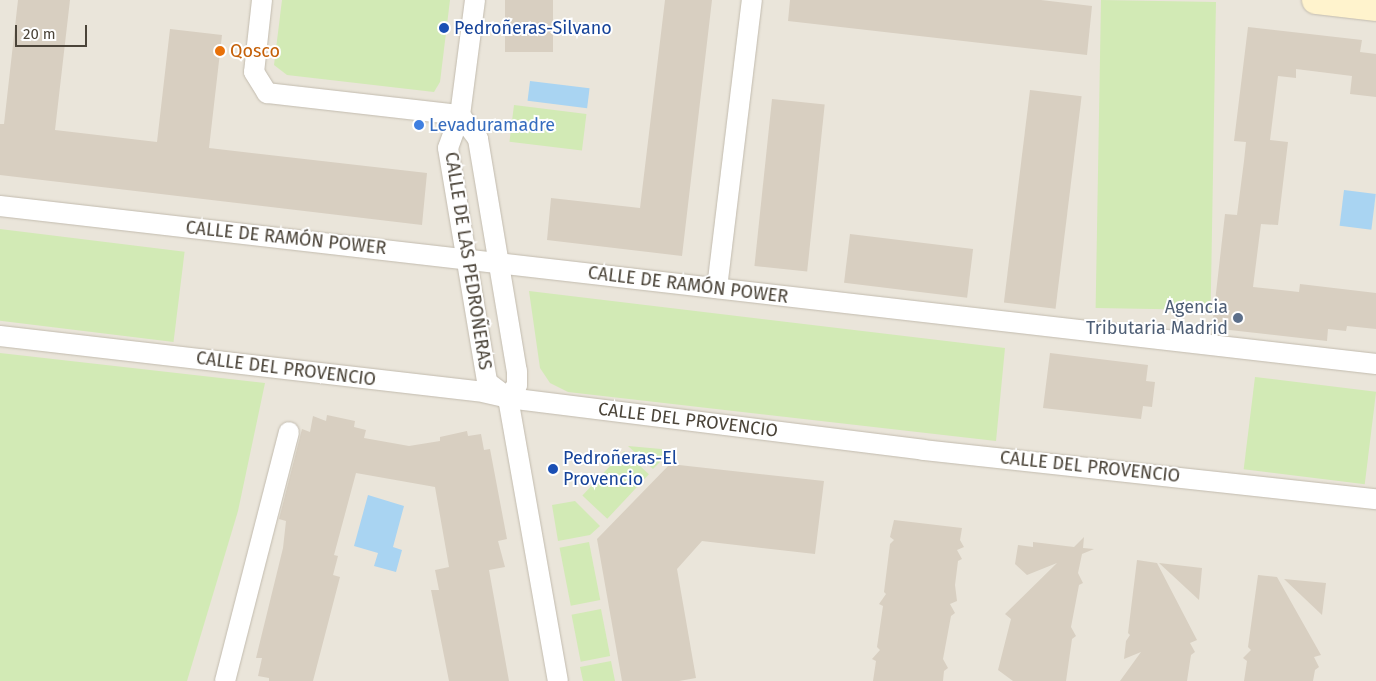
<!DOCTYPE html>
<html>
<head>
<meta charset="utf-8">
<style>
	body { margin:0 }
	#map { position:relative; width:1376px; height:681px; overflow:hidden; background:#f6f3ec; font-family:"Fira Sans",sans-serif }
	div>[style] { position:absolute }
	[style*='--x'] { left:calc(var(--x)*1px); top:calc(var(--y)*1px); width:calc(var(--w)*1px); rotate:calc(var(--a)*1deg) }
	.residential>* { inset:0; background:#eae5da; transform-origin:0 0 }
	.green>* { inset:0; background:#d2eab5; transform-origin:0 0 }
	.water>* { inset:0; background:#a9d4f2; transform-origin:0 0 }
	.building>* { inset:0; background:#d8cfc1; transform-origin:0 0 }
	.roads { filter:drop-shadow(0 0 1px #c2bbae) drop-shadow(0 0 1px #c2bbae) }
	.street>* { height:20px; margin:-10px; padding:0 10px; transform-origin:10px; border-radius:10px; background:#fff }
	.secondary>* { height:28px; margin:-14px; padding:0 14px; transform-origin:14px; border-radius:14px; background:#fff3cd }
	.dots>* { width:14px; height:14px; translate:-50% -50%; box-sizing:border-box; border:2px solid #fff; border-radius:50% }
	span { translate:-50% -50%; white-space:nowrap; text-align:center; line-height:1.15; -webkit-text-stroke:4px #fff; paint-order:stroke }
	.transit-label { font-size:18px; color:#164399 }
	.left { translate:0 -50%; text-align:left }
	.food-label { font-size:18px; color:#c56008 }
	.shop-label { font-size:18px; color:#366cbe }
	.street-label { font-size:18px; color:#4b4439 }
	.service-label { font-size:18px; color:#4e5e75 }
	.right { translate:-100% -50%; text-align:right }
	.scale { position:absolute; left:15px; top:25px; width:72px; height:22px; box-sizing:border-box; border:2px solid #4b4439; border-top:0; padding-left:6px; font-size:15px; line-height:18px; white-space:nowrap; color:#4b4439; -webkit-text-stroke:4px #fff; paint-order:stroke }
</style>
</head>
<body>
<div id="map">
	<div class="residential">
		<i style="left:0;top:0;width:1376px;height:681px"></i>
	</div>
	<div class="green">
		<i style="clip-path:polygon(282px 0,450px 0,440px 82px,434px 92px,287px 75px,274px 65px)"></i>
		<i style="left:1101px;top:0;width:115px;height:308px;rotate:1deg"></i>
		<i style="left:514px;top:105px;width:73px;height:37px;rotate:7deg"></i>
		<i style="left:0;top:229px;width:186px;height:91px;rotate:7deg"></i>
		<i style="clip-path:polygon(529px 291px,1005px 348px,996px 441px,568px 392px,550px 383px,540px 368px)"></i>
		<i style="clip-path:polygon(0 353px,265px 383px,238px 511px,187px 681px,0 681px)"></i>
		<i style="left:1255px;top:377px;width:122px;height:93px;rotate:7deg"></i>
		<i style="clip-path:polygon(628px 446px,672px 450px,653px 469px)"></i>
		<i style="left:624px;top:451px;width:34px;height:61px;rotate:43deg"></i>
		<i style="clip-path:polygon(575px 501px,600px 526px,590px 535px,558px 541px,552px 505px)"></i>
		<i style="left:589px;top:542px;width:59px;height:30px;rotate:79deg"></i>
		<i style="left:601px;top:609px;width:48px;height:30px;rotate:79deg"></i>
		<i style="clip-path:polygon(611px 661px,615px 681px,583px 681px,580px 667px)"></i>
	</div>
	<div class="water">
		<i style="left:530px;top:81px;width:60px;height:20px;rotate:7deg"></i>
		<i style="left:1344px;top:190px;width:32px;height:36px;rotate:7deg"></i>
		<i style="clip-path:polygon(368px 495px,404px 506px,393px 547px,402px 550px,396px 572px,374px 566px,378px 553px,354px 546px)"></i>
	</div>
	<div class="building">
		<i style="clip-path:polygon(18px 0,70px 0,55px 130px,157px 142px,170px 29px,222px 35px,209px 148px,427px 173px,422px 225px,0 175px,0 124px,4px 124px)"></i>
		<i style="left:505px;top:0;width:48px;height:52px"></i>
		<i style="clip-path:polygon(665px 0,712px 0,682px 256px,547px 240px,551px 198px,640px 208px)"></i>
		<i style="clip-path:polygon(790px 0,1041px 0,1092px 6px,1087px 55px,788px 21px)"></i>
		<i style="clip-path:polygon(1248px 27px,1362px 40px,1360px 52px,1376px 54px,1376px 97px,1350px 94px,1352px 76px,1296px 69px,1296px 78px,1278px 76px,1270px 140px,1288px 142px,1278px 225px,1261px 224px,1253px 287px,1299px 292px,1300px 284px,1376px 293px,1376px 329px,1347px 326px,1346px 331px,1328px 329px,1327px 341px,1212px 328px,1225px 214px,1237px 215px,1244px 161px,1246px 142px,1234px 141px)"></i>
		<i style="left:1030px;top:90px;width:52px;height:214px;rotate:7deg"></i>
		<i style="left:772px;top:99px;width:53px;height:168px;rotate:6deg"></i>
		<i style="left:850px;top:234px;width:124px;height:49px;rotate:7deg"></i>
		<i style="clip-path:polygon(1050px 353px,1148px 365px,1146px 381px,1155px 382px,1152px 407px,1143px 406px,1141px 419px,1043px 408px)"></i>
		<i style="clip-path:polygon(327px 415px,355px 421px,354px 427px,366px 430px,364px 438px,409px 446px,440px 441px,440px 437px,467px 431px,468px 436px,481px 434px,484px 450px,490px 449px,507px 539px,498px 541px,505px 567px,489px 570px,509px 681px,449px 681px,431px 590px,439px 590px,435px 570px,449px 567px,435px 487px,356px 473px,334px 555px,338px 556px,333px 575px,340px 577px,313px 681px,269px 681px,269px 678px,258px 676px,262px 658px,256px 658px,283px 548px,286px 521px,279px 519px,302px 429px,310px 432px,313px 416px,326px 421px)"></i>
		<i style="clip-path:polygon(670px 464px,824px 481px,815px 554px,702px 541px,677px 569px,696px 678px,679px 681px,622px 681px,597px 539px)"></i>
		<i style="clip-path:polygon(894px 520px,962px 528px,960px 540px,964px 547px,957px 550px,962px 559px,958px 561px,955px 585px,957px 601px,950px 604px,955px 613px,951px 616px,943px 659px,948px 668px,944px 671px,943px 681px,873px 681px,876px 661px,872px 659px,880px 650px,877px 647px,883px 606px,879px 604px,886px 594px,884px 592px,890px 544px,894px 540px,890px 537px)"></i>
		<i style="clip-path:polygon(1084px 537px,1083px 548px,1094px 549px,1082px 554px,1078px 573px,1083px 583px,1079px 585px,1071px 627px,1076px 636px,1072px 639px,1066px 681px,1013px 681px,998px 670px,1011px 619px,1005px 614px,1057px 563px,1027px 575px,1015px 564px,1018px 545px,1033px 547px,1033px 542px,1074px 547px)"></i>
		<i style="clip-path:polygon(1137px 560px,1157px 563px,1197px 640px,1190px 643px,1195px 652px,1191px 655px,1187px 681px,1120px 681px,1141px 652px,1124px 659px,1126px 641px,1130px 635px,1128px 633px)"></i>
		<i style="clip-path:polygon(1159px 563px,1202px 568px,1199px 600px)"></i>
		<i style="clip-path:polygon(1258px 575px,1277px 577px,1321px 655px,1314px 657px,1319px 667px,1315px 670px,1313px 681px,1244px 681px,1247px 661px,1243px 658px,1251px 650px,1248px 647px)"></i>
		<i style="clip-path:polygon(1284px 579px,1326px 583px,1322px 615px)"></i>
	</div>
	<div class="roads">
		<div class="street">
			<i style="--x:262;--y:0;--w:72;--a:96.3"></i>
			<i style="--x:254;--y:72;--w:25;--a:58"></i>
			<i style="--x:267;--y:93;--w:194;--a:6.5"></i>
			<i style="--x:475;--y:0;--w:116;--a:97.4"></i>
			<i style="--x:460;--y:115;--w:35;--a:110"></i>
			<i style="--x:448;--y:148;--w:237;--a:80.5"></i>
			<i style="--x:487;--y:382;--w:26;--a:37"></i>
			<i style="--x:508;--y:398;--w:287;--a:80"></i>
			<i style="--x:460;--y:115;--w:30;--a:53"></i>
			<i style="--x:478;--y:139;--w:235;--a:80.5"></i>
			<i style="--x:517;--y:371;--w:14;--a:90"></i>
			<i style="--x:517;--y:385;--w:16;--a:125"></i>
			<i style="--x:0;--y:206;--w:1385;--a:6.55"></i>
			<i style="--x:717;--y:288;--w:290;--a:-83.1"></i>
			<i style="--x:0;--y:336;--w:481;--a:6.6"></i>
			<i style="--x:478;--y:391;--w:31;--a:13"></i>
			<i style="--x:508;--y:398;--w:418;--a:7.1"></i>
			<i style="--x:923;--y:450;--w:456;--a:6.2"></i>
			<i style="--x:225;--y:681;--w:257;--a:-75.6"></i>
		</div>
		<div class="secondary">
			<i style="--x:1316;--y:0;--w:60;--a:6.7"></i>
		</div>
	</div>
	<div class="dots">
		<i style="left:444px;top:28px;background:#1a4fb4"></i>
		<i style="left:220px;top:51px;background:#e8710a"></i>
		<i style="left:419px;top:125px;background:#3f7fe0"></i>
		<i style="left:1238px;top:318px;background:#5c6f8a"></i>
		<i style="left:553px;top:469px;background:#1a4fb4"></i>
	</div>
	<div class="transit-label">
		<span class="left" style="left:454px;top:28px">Pedroñeras-Silvano</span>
		<span class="left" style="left:563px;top:469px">Pedroñeras-El<br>Provencio</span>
	</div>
	<div class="food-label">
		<span class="left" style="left:230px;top:51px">Qosco</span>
	</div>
	<div class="shop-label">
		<span class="left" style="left:429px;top:125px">Levaduramadre</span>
	</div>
	<div class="street-label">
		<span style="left:286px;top:238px;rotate:6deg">CALLE DE RAMÓN POWER</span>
		<span style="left:468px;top:261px;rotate:81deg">CALLE DE LAS PEDROÑERAS</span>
		<span style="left:688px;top:285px;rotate:7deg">CALLE DE RAMÓN POWER</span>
		<span style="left:286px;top:369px;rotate:7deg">CALLE DEL PROVENCIO</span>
		<span style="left:688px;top:420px;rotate:7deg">CALLE DEL PROVENCIO</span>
		<span style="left:1090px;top:467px;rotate:6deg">CALLE DEL PROVENCIO</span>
	</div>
	<div class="service-label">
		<span class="right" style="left:1228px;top:318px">Agencia<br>Tributaria Madrid</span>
	</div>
	<div class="scale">20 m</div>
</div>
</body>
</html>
